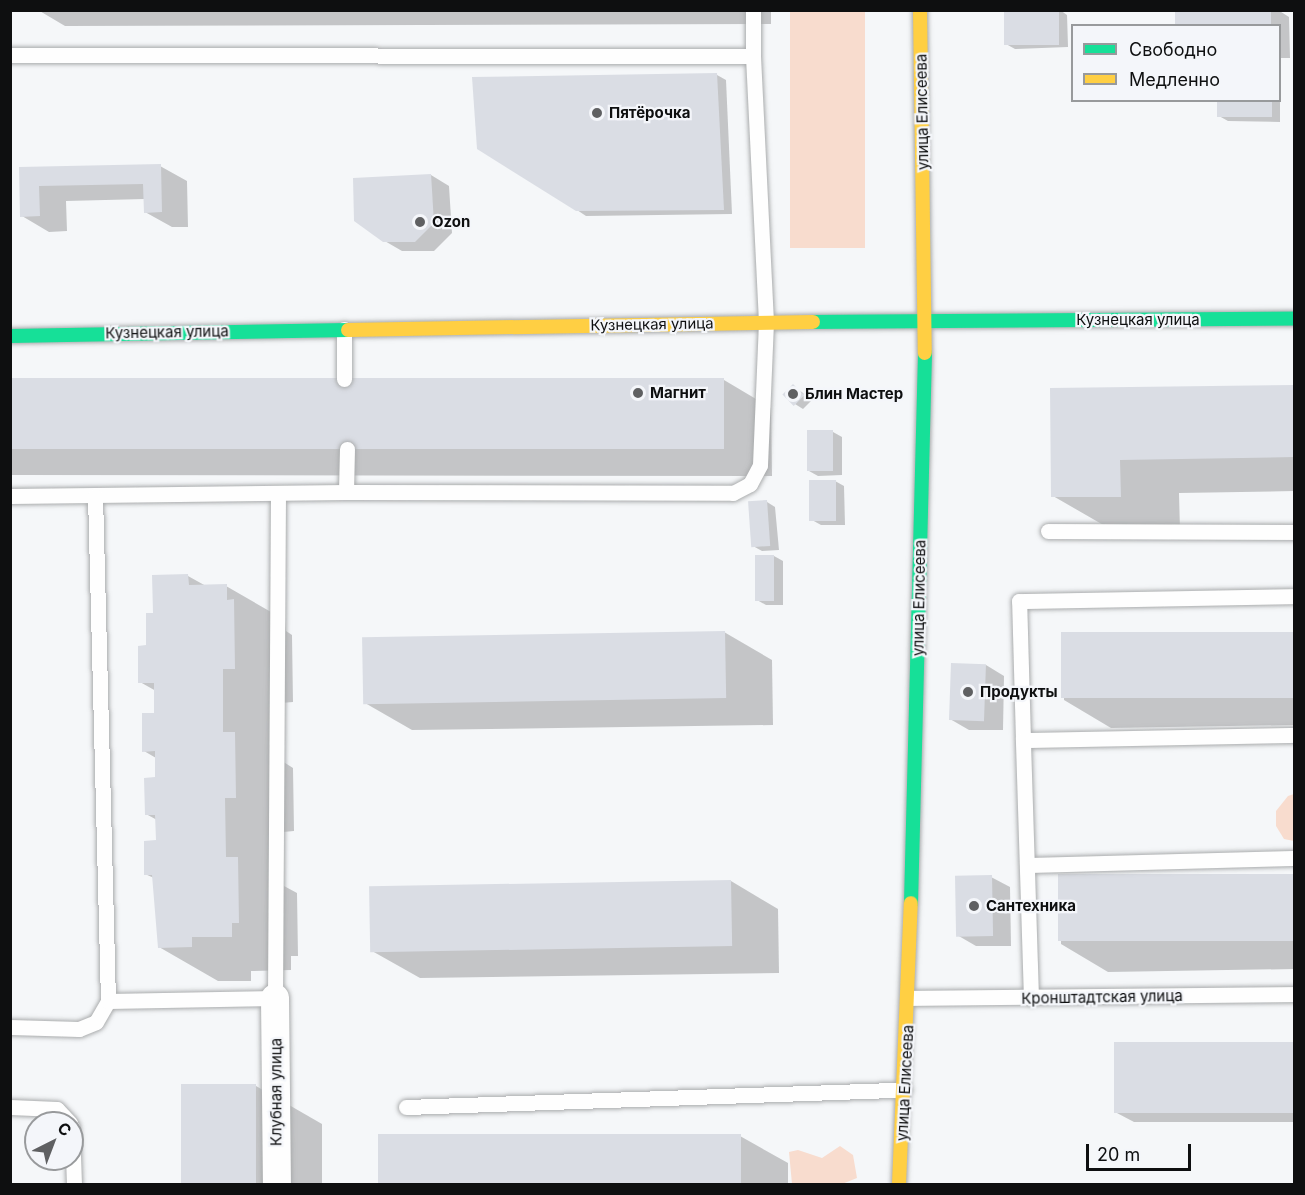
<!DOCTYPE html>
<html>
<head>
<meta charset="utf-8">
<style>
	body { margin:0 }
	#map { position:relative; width:1305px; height:1195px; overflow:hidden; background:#f5f7f9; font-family:Inter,sans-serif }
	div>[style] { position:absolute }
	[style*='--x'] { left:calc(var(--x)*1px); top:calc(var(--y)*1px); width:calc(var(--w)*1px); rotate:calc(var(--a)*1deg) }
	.green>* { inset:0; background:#f8dcce; transform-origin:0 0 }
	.shadow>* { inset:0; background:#0003 }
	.building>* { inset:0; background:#dadde4; transform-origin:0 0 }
	.roads { filter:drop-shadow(0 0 2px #aaacad) drop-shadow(0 0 2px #aaacad) }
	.lane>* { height:15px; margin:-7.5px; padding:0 7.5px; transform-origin:7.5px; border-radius:7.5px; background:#fefefe }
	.street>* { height:28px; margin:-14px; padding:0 14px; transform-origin:14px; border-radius:14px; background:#fefefe }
	.fast>* { height:14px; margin:-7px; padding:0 7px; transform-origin:7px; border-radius:7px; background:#16e098 }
	.slow>* { height:14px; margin:-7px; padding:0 7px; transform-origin:7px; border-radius:7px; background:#ffcf43 }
	.dots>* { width:16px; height:16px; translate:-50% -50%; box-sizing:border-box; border:3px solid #f4f6fa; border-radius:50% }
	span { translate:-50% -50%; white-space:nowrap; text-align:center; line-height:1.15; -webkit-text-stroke:4.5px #f4f6fa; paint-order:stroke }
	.street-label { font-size:15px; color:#0e0f10 }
	.poi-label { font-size:15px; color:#0e0f10; font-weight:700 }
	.left { translate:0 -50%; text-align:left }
	.frame { position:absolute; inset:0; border:12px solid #0e0f10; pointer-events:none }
	.legend { position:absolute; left:1071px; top:24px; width:210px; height:78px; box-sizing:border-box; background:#f4f6fa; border:2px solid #989a9c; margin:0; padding:8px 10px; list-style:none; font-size:18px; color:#0e0f10 }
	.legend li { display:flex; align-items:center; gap:12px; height:30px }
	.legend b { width:30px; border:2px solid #989a9c }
	.north { position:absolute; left:24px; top:1111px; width:60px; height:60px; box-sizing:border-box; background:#f4f6fa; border:2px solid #989a9c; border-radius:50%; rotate:42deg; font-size:16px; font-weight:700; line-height:24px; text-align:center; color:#0e0f10 }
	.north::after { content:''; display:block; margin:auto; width:21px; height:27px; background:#5f6062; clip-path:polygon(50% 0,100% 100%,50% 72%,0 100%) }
	.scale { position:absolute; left:1086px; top:1144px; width:105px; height:27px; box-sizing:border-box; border:3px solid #0e0f10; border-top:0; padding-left:8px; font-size:18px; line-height:21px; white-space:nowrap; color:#0e0f10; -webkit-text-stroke:4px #f4f6fa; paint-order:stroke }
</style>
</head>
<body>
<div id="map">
	<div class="green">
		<i style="left:790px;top:11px;width:75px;height:237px"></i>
		<i style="clip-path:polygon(1294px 794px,1294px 841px,1284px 839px,1276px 826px,1276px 811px,1288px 796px)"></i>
		<i style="clip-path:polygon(840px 1146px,853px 1155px,857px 1178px,842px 1184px,792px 1184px,789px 1152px,798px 1150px,822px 1158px)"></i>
	</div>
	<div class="shadow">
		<i style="clip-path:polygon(38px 10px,771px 10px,771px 24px,65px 26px)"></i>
		<i style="clip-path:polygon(1060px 10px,1067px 15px,1068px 47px,1015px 49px,1006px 44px,1006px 11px)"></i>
		<i style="clip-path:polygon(1176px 10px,1278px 10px,1289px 17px,1290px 58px,1280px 58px,1280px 26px,1177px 26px)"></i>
		<i style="clip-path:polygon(717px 75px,726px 80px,732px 214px,586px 216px,577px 210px)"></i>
		<i style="clip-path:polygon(1280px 93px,1280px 122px,1228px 121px,1219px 116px,1219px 100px,1280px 100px)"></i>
		<i style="clip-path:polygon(160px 166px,187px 181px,188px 227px,172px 227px,145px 212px,145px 199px,66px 201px,67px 231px,49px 232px,22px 216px,21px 168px)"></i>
		<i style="clip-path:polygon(431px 175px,449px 186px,452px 233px,434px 251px,402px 251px,383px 240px)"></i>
		<i style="clip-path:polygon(10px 380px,724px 380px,771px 408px,772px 476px,10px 475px)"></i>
		<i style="clip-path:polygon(794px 386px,812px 400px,803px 409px,795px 404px)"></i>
		<i style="clip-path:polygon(1294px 387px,1294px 491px,1179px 493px,1180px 530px,1112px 530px,1053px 496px,1051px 390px)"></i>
		<i style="clip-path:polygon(833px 432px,842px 437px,842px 475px,818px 476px,809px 471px)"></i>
		<i style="clip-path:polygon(835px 481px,844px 486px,845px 525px,821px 525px,812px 520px)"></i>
		<i style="clip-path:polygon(767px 502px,775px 507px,779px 550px,762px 551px,753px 546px)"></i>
		<i style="clip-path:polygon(774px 556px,783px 561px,783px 605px,766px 605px,757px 600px)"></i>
		<i style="clip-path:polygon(188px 576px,206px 586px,226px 586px,285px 620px,286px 631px,292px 635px,293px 702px,281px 703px,282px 761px,293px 768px,294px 831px,283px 832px,284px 886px,297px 893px,298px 956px,291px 956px,291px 970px,251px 971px,251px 981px,218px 981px,159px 947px,154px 878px,145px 874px,157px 842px,157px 820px,146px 814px,157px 779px,156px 758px,144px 751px,156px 714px,156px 691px,140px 682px,154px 615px)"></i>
		<i style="clip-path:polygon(10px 603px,12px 604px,10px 718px)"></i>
		<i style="clip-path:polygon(724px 632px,772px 660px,773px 725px,412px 730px,365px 703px)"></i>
		<i style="clip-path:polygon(1294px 633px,1294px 725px,1111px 728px,1064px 700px,1063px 636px)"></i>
		<i style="clip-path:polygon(952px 665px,986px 665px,1004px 676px,1003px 730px,969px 730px,950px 719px)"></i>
		<i style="clip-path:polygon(1294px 876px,1294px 969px,1108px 972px,1061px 944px,1060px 879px)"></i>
		<i style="clip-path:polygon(991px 877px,1010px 887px,1011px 946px,976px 946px,957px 935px)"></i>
		<i style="clip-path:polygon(731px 881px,778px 909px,779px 973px,420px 978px,372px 951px)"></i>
		<i style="clip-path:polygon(1116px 1043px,1294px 1043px,1294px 1122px,1134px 1122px,1115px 1112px)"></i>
		<i style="clip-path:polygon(183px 1086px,256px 1086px,322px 1124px,322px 1184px,183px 1184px)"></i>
		<i style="clip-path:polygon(740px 1136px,788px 1163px,788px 1184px,380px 1184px,379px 1140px)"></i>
	</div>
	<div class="building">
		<i style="left:1004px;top:10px;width:55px;height:35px"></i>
		<i style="left:1175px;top:10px;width:96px;height:16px"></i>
		<i style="clip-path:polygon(717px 73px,724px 210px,576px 211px,477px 149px,472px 77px)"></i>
		<i style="left:1217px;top:100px;width:55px;height:17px"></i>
		<i style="clip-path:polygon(161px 164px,162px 212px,144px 213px,143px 184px,39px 186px,40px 216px,20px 217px,19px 167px)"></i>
		<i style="clip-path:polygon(431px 174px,434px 223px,415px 242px,383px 242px,354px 221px,353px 178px)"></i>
		<i style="left:10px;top:378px;width:714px;height:71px"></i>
		<i style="left:793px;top:384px;width:16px;height:15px;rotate:45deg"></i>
		<i style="clip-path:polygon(1294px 385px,1294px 457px,1120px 460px,1121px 497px,1051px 497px,1050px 388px)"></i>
		<i style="left:807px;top:430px;width:26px;height:41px"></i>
		<i style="left:809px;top:480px;width:27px;height:41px"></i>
		<i style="left:767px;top:500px;width:46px;height:19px;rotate:86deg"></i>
		<i style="left:755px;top:555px;width:19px;height:46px"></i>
		<i style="clip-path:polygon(188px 574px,189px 585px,227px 584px,227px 600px,234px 599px,235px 669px,223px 669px,223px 732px,235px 732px,236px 798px,225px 798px,226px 857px,238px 857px,239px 923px,232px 923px,232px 937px,192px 937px,192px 947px,158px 948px,152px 875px,144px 875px,144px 841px,156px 840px,155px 815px,145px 815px,144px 778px,155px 777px,155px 751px,142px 752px,142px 713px,154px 713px,154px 683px,138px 683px,138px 646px,146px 645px,146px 613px,153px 613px,152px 575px)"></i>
		<i style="left:725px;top:631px;width:67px;height:363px;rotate:89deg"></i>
		<i style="left:1294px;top:632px;width:66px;height:233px;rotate:90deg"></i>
		<i style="left:951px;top:663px;width:35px;height:57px;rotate:2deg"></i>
		<i style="left:1294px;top:874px;width:67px;height:236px;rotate:90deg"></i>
		<i style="left:992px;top:875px;width:61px;height:37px;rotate:89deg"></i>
		<i style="left:731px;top:880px;width:66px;height:362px;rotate:89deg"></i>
		<i style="left:1114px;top:1042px;width:180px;height:71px"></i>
		<i style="left:181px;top:1084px;width:75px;height:100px"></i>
		<i style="left:741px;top:1134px;width:50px;height:363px;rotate:90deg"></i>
	</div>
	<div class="roads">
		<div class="lane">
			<i style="--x:10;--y:55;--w:743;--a:0.08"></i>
			<i style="--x:753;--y:56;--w:46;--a:-90"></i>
			<i style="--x:344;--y:329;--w:50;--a:90"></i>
			<i style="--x:346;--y:492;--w:43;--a:-88.7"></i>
			<i style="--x:10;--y:496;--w:336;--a:-0.7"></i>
			<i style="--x:346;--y:492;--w:387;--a:0.1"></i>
			<i style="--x:733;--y:493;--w:19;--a:-28"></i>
			<i style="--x:750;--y:484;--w:21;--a:-62"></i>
			<i style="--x:760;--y:465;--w:143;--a:-87.6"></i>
			<i style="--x:766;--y:322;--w:266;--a:-92.8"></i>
			<i style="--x:1048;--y:531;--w:246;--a:0.2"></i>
			<i style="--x:1023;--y:740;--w:139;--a:-91.6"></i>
			<i style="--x:1019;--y:601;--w:275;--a:-1"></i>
			<i style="--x:1027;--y:865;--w:267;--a:-1.5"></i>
			<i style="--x:909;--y:998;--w:385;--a:-0.6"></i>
			<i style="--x:1031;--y:998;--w:258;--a:-91.8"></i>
			<i style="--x:1023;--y:740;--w:271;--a:-1.1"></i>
			<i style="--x:108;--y:1001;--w:167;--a:-1"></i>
			<i style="--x:275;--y:998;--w:505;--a:-89.66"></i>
			<i style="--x:10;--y:1027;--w:69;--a:1.7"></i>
			<i style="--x:79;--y:1029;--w:18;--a:-22"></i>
			<i style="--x:96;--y:1022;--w:24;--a:-60"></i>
			<i style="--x:108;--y:1001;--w:505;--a:-91.47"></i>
			<i style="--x:10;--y:1107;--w:47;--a:2.4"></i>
			<i style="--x:57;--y:1109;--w:19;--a:47"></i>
			<i style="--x:406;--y:1107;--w:498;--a:-2"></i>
			<i style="--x:72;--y:1127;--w:57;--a:88"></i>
		</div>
		<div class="street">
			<i style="--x:275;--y:998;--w:186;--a:89.4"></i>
		</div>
		<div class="fast">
			<i style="--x:813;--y:322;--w:481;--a:-0.4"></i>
			<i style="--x:10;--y:336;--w:338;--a:-1"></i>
			<i style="--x:911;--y:903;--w:550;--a:-88.54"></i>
		</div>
		<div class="slow">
			<i style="--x:920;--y:10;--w:343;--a:89.2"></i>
			<i style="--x:348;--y:330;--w:465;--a:-1"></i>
			<i style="--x:899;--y:1184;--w:281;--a:-87.6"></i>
		</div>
	</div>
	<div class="dots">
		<i style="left:597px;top:113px;background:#5f6062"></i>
		<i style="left:420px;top:222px;background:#5f6062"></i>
		<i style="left:638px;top:393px;background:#5f6062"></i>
		<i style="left:793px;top:394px;background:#5f6062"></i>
		<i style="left:968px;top:692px;background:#5f6062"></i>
		<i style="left:974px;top:906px;background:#5f6062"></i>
	</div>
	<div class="street-label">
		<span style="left:922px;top:112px;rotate:-91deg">улица Елисеева</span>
		<span style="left:1138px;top:320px">Кузнецкая улица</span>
		<span style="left:652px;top:324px;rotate:-1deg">Кузнецкая улица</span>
		<span style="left:167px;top:332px;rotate:-1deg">Кузнецкая улица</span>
		<span style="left:919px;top:598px;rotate:-89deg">улица Елисеева</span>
		<span style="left:1102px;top:997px;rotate:-1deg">Кронштадтская улица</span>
		<span style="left:905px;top:1083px;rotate:-87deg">улица Елисеева</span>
		<span style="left:276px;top:1092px;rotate:-90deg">Клубная улица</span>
	</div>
	<div class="poi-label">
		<span class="left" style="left:609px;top:113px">Пятёрочка</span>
		<span class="left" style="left:432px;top:222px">Ozon</span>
		<span class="left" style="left:650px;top:393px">Магнит</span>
		<span class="left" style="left:805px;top:394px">Блин Мастер</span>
		<span class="left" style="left:980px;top:692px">Продукты</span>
		<span class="left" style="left:986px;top:906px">Сантехника</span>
	</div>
	<div class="frame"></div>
	<ul class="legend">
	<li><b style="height:8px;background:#16e098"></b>Свободно</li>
	<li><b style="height:8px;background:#ffcf43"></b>Медленно</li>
	</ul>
	<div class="north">С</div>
	<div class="scale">20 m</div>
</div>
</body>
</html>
